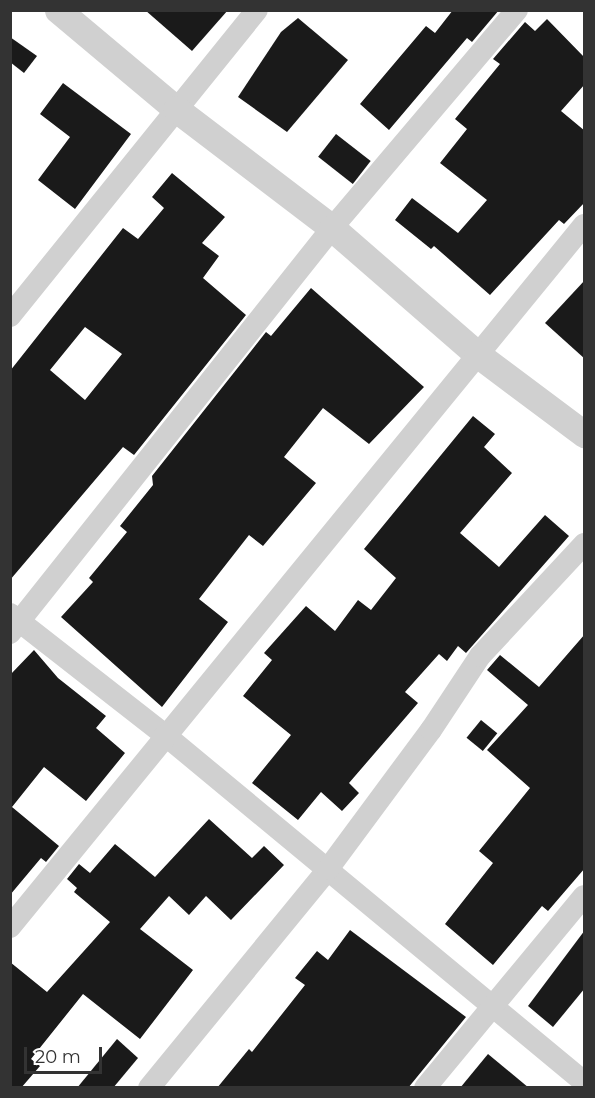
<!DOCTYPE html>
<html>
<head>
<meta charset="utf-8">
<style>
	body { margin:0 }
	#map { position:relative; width:595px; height:1098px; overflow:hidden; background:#fff; font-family:Montserrat,sans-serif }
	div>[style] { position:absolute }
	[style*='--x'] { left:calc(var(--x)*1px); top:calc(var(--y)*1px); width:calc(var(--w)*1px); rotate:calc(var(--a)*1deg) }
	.building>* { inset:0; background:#1a1a1a; transform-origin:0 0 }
	.minor>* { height:22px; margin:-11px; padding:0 11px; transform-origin:11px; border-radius:11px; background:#d0d0d0 }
	.tertiary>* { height:27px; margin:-13.5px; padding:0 13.5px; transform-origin:13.5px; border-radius:13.5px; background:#d0d0d0 }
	span { translate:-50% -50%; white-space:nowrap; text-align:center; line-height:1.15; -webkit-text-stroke:6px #fff; paint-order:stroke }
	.frame { position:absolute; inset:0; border:12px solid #333; pointer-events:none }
	.scale { position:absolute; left:24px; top:1047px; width:78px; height:27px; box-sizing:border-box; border:3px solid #333; border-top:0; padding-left:8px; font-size:18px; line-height:21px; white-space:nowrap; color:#333; -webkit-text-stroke:4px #fff; paint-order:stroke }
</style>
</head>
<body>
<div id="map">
	<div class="building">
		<i style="clip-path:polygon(145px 10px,228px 10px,192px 51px)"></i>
		<i style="clip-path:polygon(453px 10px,499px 10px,472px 42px,467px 38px,389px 130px,360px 104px,426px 26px,435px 33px)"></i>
		<i style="clip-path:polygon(298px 18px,348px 60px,287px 132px,238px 97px,281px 32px)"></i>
		<i style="clip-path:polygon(547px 19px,585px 58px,585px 84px,561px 111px,585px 131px,585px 202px,564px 224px,559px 220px,490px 295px,434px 246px,431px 249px,395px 220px,412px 198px,458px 233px,487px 200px,440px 163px,467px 129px,455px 119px,500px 64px,493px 59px,525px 22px,535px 31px)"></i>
		<i style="clip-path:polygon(10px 37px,37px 56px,24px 73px,10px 62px)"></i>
		<i style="clip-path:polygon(63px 83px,131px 134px,75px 209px,38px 180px,70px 137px,40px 114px)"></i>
		<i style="left:336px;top:134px;width:44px;height:29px;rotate:38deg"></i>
		<i style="clip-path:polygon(evenodd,172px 173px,225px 217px,202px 243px,219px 256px,203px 278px,246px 315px,134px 455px,123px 447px,10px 580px,10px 371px,123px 228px,138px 239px,164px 208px,152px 197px,172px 173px,85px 327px,122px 354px,85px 400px,50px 370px,85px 327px)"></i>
		<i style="clip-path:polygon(585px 280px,585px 359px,545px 323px)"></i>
		<i style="clip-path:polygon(311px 288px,424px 387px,369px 444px,323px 408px,284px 457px,316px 483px,263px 546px,249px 535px,199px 599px,228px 622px,162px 707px,61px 617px,93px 582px,89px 578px,127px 532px,120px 526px,153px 485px,152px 476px,266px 332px,271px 336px)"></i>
		<i style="clip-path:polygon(473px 416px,495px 434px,484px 447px,512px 473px,460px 533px,499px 567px,545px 515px,569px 536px,466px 653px,458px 646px,447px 661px,439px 654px,405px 692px,418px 703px,349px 783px,359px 793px,342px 811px,321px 792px,298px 820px,252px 783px,291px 735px,243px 696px,272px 660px,264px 653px,306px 606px,335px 631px,358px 600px,371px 610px,396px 578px,364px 549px)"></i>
		<i style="clip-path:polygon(585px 634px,585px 868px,548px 911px,542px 906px,493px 965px,445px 924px,493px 863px,479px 851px,530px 788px,487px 750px,528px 705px,487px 670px,500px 655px,539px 687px)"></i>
		<i style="clip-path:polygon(34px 650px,58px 678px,106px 716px,96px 728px,125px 753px,86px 801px,44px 767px,12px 807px,59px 846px,46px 862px,41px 858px,10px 895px,10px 675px)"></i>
		<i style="left:481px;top:720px;width:21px;height:23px;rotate:39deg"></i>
		<i style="clip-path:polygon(209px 819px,252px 858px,264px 846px,284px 865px,231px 920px,206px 896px,189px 915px,169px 896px,140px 929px,193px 970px,140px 1039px,83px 994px,31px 1059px,40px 1066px,21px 1088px,10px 1088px,10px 962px,47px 992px,110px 922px,74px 892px,77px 888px,67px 879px,79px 864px,90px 873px,115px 844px,155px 877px)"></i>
		<i style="clip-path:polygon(350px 930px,466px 1017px,408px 1088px,217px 1088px,249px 1049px,252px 1052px,305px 985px,295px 978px,317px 951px,328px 960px)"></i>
		<i style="clip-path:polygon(585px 930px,585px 988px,553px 1027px,528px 1006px)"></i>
		<i style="clip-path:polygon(117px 1039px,138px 1058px,113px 1088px,77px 1088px)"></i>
		<i style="clip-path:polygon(488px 1054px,529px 1088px,460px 1088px)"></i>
	</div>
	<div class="minor">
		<i style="--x:10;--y:316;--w:393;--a:-51.1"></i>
		<i style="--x:10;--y:614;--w:197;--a:38"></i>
		<i style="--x:165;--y:735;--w:544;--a:39.63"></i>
		<i style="--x:10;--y:633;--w:517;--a:-51.51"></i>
		<i style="--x:332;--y:228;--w:286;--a:-49.7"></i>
		<i style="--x:10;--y:927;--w:907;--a:-50.73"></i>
		<i style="--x:149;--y:1088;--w:283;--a:-50.7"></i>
		<i style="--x:328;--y:869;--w:173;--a:-53.5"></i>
		<i style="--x:431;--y:730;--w:89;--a:-56.5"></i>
		<i style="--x:480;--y:656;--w:153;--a:-47.1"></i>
		<i style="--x:425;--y:1088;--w:249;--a:-50.4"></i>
	</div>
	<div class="tertiary">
		<i style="--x:58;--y:10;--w:154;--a:40"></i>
		<i style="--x:176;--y:109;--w:196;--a:37.3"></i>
		<i style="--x:332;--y:228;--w:192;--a:41"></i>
		<i style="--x:477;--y:354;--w:134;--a:36.8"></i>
	</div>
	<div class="frame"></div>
	<div class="scale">20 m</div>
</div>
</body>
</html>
